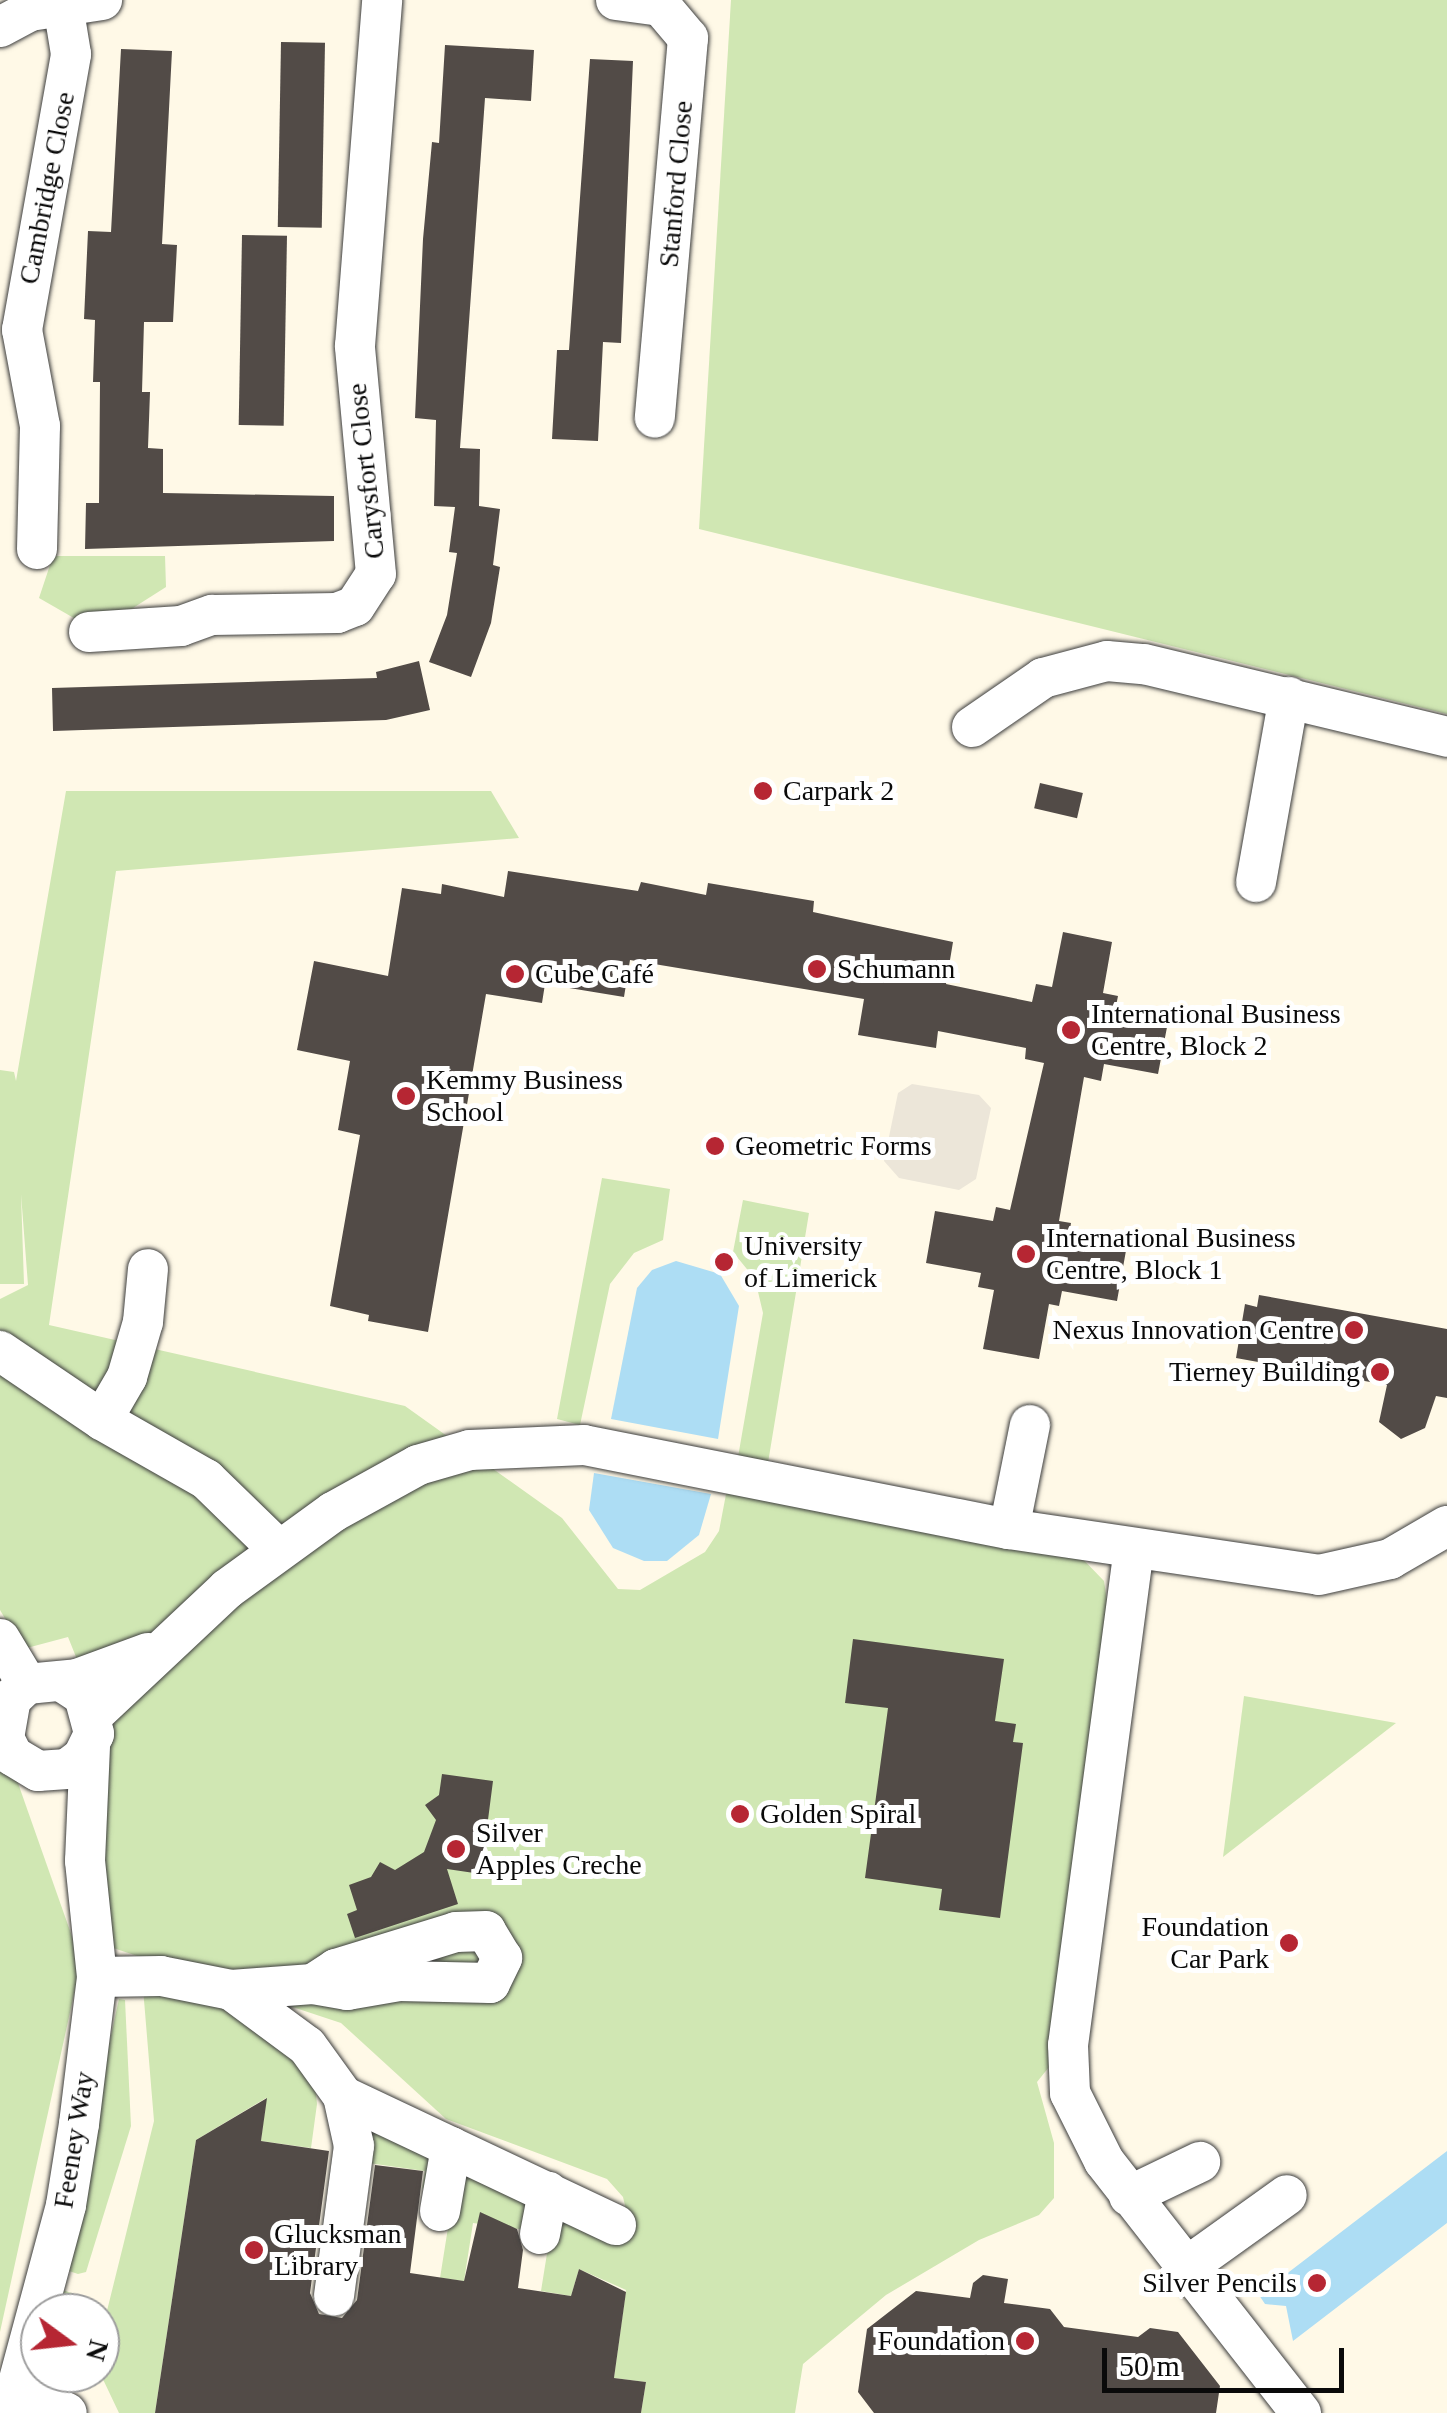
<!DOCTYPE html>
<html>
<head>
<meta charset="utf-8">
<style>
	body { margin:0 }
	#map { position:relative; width:1447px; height:2413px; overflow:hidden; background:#fff9e7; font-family:"Times New Roman",serif }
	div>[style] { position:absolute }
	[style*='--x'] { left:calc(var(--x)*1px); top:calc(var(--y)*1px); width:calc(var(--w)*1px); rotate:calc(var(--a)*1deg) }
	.green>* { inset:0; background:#d0e7b3 }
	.plaza>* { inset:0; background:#ece6d9 }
	.water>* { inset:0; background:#adddf4 }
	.building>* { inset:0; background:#524b47; transform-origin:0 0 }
	.roads { filter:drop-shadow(0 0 2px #3d3d3d) drop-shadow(0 0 2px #3d3d3d) }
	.minor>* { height:40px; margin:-20px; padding:0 20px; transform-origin:20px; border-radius:20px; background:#fff }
	.dots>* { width:28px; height:28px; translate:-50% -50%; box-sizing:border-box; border:5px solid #fff; border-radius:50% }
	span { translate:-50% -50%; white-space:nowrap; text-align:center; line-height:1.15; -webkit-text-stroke:10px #fff; paint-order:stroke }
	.street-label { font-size:28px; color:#0a0a0a }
	.poi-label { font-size:28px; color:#0a0a0a }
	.left { translate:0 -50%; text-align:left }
	.right { translate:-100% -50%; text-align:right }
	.north { position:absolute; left:20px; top:2293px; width:100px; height:100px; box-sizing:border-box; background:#fff; border:2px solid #9d9d9d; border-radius:50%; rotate:105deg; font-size:28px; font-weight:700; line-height:40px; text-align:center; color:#0a0a0a }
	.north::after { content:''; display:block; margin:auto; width:35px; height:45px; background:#b62633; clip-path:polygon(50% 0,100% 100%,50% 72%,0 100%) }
	.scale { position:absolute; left:1102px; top:2348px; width:242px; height:45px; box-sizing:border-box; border:5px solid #0a0a0a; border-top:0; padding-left:12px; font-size:30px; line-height:35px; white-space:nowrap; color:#0a0a0a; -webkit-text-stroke:8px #fff; paint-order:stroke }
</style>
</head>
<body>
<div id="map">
	<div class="green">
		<i style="clip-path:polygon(731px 0,1447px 0,1447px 714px,699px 529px)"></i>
		<i style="clip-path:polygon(53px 556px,165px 556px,166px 587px,122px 615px,86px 625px,39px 598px)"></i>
		<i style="clip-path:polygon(66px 791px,491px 791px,519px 838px,116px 871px,49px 1325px,405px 1406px,562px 1518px,618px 1589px,640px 1590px,705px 1552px,719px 1531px,727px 1489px,1077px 1553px,1104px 1581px,1108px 1607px,1049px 2067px,1037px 2082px,1054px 2143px,1054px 2198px,1039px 2215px,979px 2240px,886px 2295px,803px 2364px,795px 2413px,641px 2413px,646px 2382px,614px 2378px,626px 2290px,579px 2269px,571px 2296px,541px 2291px,553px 2216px,628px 2218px,623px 2197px,607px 2179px,446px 2119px,341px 2023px,104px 1945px,97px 1897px,107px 1734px,68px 1637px,23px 1649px,0 1610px,0 1299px,28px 1285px,21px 1194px,24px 1284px,0 1284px,0 1070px,14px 1072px,16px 1081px)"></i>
		<i style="clip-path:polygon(602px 1178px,670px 1189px,663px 1240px,634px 1253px,610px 1284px,580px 1425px,557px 1419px)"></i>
		<i style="clip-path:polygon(743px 1200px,809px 1213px,768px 1463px,738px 1457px,763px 1313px,755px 1279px,733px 1252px)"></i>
		<i style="clip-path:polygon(1244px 1696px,1396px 1723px,1223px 1857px)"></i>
		<i style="clip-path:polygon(0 1732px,81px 1962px,0 2332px)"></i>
		<i style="clip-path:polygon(143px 1988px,210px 1997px,314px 2076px,317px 2104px,311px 2148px,261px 2141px,266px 2098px,196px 2140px,155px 2413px,119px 2413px,100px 2373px,100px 2339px,154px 2121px)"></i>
		<i style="clip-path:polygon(119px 1999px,125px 2000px,131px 2126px,86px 2272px,78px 2274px,60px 2268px)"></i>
		<i style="clip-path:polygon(362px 2123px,432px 2144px,433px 2182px,422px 2189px,425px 2171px,361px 2162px)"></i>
		<i style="clip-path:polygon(457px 2171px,526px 2195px,526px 2230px,473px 2223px,464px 2281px,440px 2278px)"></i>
		<i style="clip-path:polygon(57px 2288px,80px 2296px,80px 2313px,50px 2313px)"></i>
	</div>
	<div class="plaza">
		<i style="clip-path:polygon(912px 1084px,979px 1095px,991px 1108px,976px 1179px,959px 1190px,899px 1178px,884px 1161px,898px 1093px)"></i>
	</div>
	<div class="water">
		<i style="clip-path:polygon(676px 1261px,720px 1274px,739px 1306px,718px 1439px,611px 1419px,637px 1288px,652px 1270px)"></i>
		<i style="clip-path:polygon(594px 1473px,711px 1494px,699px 1535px,667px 1561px,644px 1561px,613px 1548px,589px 1510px)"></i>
		<i style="clip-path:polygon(1447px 2151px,1447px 2223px,1293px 2341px,1286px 2306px,1265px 2304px,1259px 2295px)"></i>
	</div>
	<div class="building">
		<i style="left:281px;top:42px;width:44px;height:185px;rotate:1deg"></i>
		<i style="clip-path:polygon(445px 45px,534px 50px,531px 101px,485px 98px,460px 448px,480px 449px,479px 506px,500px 509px,493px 565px,500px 567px,491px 623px,471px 677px,429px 662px,447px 615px,457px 553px,449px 552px,455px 507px,434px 506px,436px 420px,415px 418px,423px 239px,432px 142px,439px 143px)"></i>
		<i style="clip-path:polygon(121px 49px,172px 51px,162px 244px,177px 245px,173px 322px,144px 322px,142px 392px,150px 392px,148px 448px,163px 449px,163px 493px,334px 496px,334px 541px,85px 549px,86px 503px,99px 503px,100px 382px,93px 382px,95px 320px,84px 319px,88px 231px,111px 232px)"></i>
		<i style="clip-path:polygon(590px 59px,633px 61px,621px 343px,603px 342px,598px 441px,552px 439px,557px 350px,569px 350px)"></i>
		<i style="left:242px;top:235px;width:45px;height:190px;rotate:1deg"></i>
		<i style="clip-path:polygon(419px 661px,430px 710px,386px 720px,53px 731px,52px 688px,377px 678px,376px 672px)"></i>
		<i style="left:1040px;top:783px;width:44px;height:26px;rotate:13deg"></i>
		<i style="clip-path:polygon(508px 871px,638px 891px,641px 882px,706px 895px,708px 883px,814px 901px,813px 912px,953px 942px,946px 984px,1032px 1002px,1036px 984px,1052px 987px,1063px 932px,1112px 942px,1103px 993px,1118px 996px,1115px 1011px,1168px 1022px,1158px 1074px,1104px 1064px,1101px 1081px,1084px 1077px,1059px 1221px,1071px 1223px,1069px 1235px,1127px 1245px,1117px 1301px,1062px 1291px,1059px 1306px,1049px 1304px,1039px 1359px,983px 1349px,994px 1290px,978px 1287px,981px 1273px,926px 1263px,935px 1211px,993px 1221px,996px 1207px,1010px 1210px,1044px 1063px,1025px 1059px,1026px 1048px,938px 1031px,936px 1048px,858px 1035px,864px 999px,630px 960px,624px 997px,545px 984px,542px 1003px,486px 994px,428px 1332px,368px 1321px,369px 1315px,330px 1306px,360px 1135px,338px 1130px,350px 1061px,297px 1050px,314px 961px,388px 976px,402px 888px,441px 894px,442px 884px,504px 897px)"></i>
		<i style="clip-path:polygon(1259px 1295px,1447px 1329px,1447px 1398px,1436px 1396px,1425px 1428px,1401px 1439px,1379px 1422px,1387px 1385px,1236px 1358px,1245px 1304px,1257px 1307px)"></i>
		<i style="clip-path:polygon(853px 1639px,1004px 1659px,995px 1721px,1016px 1724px,1013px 1742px,1023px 1743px,1000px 1918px,939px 1910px,942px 1889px,865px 1878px,888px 1708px,845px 1703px)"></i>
		<i style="clip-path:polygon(442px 1774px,493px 1781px,481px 1874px,447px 1869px,458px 1904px,355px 1938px,347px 1914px,357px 1910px,349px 1885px,371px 1877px,380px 1862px,395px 1870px,424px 1852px,436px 1820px,425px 1805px,439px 1795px)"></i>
		<i style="clip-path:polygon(267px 2098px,261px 2141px,329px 2151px,310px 2293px,319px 2314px,342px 2318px,357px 2300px,375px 2165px,423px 2171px,410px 2273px,464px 2281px,480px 2212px,517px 2229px,523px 2250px,518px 2288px,571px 2296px,579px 2269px,626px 2292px,614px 2378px,646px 2382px,641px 2413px,155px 2413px,196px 2140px)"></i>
		<i style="clip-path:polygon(983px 2275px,1008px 2279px,1004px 2303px,1050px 2309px,1064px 2327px,1138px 2337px,1150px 2328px,1178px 2332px,1220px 2386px,1216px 2413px,874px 2413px,858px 2392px,867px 2329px,916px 2291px,970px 2298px,973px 2283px)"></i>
	</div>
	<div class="roads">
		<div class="minor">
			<i style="--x:616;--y:0;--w:45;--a:7.6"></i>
			<i style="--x:661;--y:6;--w:42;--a:49.8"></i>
			<i style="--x:688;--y:38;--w:381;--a:95"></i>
			<i style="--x:0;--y:27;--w:34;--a:-28"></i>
			<i style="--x:30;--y:11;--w:73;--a:-8.7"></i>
			<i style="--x:37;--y:549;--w:123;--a:-88.6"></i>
			<i style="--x:40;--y:426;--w:98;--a:-100.6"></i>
			<i style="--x:22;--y:330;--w:280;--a:-79.9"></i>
			<i style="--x:71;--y:54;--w:50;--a:-99.3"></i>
			<i style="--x:89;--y:632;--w:92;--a:-3.7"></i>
			<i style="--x:181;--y:626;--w:33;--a:-20"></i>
			<i style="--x:212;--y:615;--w:125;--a:-0.9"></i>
			<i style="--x:337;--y:613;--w:19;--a:-21"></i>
			<i style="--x:355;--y:606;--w:38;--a:-57"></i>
			<i style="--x:376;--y:574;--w:229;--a:-95.3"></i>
			<i style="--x:355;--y:346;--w:347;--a:-85.5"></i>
			<i style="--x:972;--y:727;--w:86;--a:-34.6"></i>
			<i style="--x:1043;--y:678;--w:66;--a:-14.9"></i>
			<i style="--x:1107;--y:661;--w:37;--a:5"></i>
			<i style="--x:1144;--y:664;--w:312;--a:13.5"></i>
			<i style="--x:1256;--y:882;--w:188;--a:-79.9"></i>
			<i style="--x:0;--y:1351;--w:123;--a:34.1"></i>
			<i style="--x:102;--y:1420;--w:120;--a:29.6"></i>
			<i style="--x:206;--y:1479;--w:102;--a:44.2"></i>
			<i style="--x:102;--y:1420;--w:50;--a:-59.8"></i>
			<i style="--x:127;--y:1377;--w:57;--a:-73.8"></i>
			<i style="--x:143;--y:1322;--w:53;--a:-84.6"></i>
			<i style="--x:1009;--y:1529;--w:106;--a:-78.6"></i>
			<i style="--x:1134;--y:1548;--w:501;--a:97.56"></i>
			<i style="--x:1068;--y:2045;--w:48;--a:87.6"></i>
			<i style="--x:1070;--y:2093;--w:76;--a:63.4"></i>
			<i style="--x:1104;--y:2161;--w:320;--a:52"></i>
			<i style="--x:0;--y:1639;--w:52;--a:59"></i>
			<i style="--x:61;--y:1681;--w:27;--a:33"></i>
			<i style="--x:84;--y:1696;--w:39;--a:75"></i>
			<i style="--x:94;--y:1734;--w:25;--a:116"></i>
			<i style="--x:83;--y:1757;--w:20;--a:143"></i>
			<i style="--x:67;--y:1769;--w:29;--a:176"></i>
			<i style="--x:38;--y:1771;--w:29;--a:-149"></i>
			<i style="--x:13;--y:1756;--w:20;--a:-117"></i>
			<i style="--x:4;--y:1738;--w:40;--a:-80"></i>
			<i style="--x:11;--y:1699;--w:22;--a:-43"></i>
			<i style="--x:27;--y:1684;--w:50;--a:-5.7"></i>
			<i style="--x:77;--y:1679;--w:76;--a:-20.1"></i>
			<i style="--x:94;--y:1714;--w:183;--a:-43.2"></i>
			<i style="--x:227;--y:1589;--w:131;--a:-36"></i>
			<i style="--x:333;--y:1512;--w:97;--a:-28.9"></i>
			<i style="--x:418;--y:1465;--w:54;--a:-16.1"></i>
			<i style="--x:470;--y:1450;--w:114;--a:-2.5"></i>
			<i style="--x:584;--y:1445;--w:433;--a:11.2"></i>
			<i style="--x:1009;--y:1529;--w:313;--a:8.4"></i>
			<i style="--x:1319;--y:1575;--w:73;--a:-12.7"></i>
			<i style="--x:1390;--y:1559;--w:66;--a:-30.1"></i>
			<i style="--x:97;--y:1977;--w:64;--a:-0.9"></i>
			<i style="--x:161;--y:1976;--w:71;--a:11.3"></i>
			<i style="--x:231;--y:1990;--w:82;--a:-4.2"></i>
			<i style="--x:313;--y:1984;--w:35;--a:10"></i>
			<i style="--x:347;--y:1990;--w:53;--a:-9.8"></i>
			<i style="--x:399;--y:1981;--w:91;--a:1.3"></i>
			<i style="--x:490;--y:1983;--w:28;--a:-64"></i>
			<i style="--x:502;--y:1958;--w:31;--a:-121"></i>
			<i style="--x:486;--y:1931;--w:30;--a:178"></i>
			<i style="--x:456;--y:1932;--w:126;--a:162.9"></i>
			<i style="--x:336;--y:1969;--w:27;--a:147"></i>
			<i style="--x:231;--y:1990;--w:94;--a:36.4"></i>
			<i style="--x:307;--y:2046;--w:62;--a:54.2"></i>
			<i style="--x:343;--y:2096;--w:51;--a:77.6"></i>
			<i style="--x:354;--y:2146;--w:151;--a:97.6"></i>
			<i style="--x:343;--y:2096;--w:302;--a:25.3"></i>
			<i style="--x:1129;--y:2196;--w:79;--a:-25.6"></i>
			<i style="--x:440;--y:2211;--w:65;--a:-80.2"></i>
			<i style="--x:540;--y:2234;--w:43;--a:-79.2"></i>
			<i style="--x:1185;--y:2268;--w:125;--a:-35.6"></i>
			<i style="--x:16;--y:2389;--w:56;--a:25.2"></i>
			<i style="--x:10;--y:2413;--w:215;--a:-74.9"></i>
			<i style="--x:66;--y:2205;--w:82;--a:-80.9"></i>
			<i style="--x:79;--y:2124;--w:148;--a:-83"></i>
			<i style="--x:97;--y:1977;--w:117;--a:-95.9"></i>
			<i style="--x:85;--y:1861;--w:114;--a:-87.5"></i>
		</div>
	</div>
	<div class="dots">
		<i style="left:763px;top:791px;background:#b62633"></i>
		<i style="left:817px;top:969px;background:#b62633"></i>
		<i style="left:515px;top:974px;background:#b62633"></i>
		<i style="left:1071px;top:1030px;background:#b62633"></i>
		<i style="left:406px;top:1096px;background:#b62633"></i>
		<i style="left:715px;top:1146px;background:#b62633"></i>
		<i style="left:1026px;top:1254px;background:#b62633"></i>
		<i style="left:724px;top:1262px;background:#b62633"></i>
		<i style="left:1354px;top:1330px;background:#b62633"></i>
		<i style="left:1380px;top:1372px;background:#b62633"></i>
		<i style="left:740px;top:1814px;background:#b62633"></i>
		<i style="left:456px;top:1849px;background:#b62633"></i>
		<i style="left:1289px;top:1943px;background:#b62633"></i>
		<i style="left:254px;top:2250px;background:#b62633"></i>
		<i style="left:1317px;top:2283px;background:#b62633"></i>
		<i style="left:1025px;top:2341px;background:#b62633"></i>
	</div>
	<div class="street-label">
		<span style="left:676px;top:184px;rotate:-85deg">Stanford Close</span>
		<span style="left:47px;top:188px;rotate:-79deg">Cambridge Close</span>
		<span style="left:366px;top:471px;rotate:-96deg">Carysfort Close</span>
		<span style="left:74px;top:2140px;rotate:-81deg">Feeney Way</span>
	</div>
	<div class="poi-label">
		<span class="left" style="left:783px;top:791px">Carpark 2</span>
		<span class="left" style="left:837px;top:969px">Schumann</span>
		<span class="left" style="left:535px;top:974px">Cube Café</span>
		<span class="left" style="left:1091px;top:1030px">International Business<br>Centre, Block 2</span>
		<span class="left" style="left:426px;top:1096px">Kemmy Business<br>School</span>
		<span class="left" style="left:735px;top:1146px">Geometric Forms</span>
		<span class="left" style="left:1046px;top:1254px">International Business<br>Centre, Block 1</span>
		<span class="left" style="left:744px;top:1262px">University<br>of Limerick</span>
		<span class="right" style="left:1334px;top:1330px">Nexus Innovation Centre</span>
		<span class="right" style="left:1360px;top:1372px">Tierney Building</span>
		<span class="left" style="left:760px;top:1814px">Golden Spiral</span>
		<span class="left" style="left:476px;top:1849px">Silver<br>Apples Creche</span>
		<span class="right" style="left:1269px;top:1943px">Foundation<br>Car Park</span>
		<span class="left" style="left:274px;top:2250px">Glucksman<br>Library</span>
		<span class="right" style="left:1297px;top:2283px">Silver Pencils</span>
		<span class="right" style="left:1005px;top:2341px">Foundation</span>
	</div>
	<div class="north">N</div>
	<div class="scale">50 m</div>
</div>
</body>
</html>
